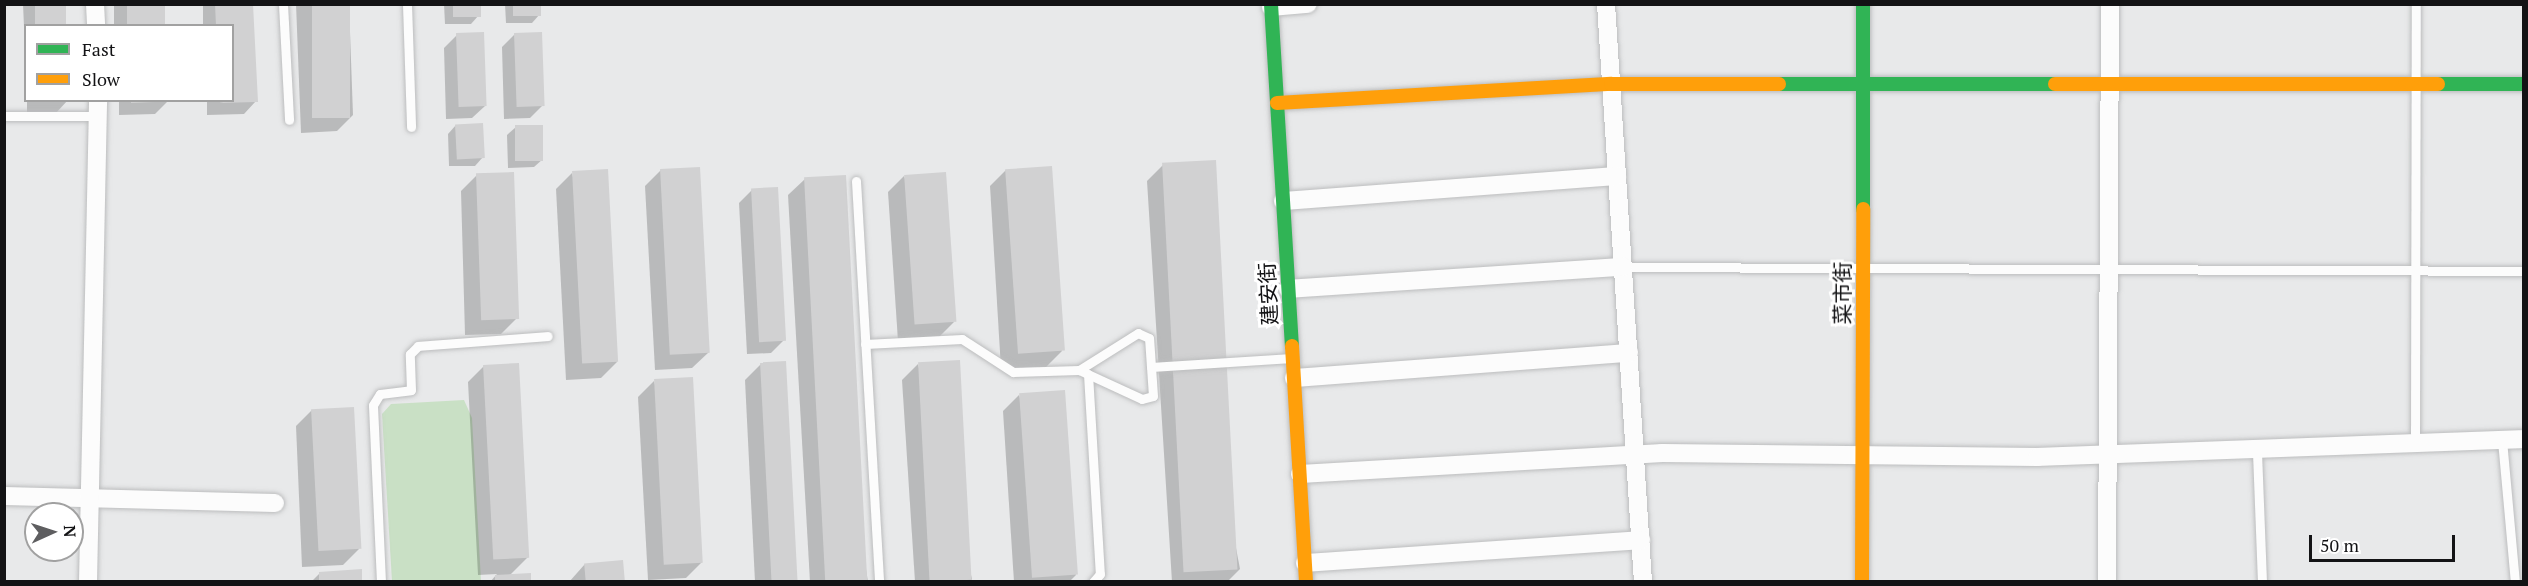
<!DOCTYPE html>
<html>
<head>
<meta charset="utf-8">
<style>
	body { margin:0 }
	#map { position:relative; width:2528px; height:586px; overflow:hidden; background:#e8e9ea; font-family:"PT Serif","Noto Sans SC",serif }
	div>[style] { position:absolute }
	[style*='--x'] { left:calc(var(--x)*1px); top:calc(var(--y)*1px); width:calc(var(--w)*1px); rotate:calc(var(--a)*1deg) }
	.green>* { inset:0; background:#c9e0c5 }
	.shadow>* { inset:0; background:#0003; transform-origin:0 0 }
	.building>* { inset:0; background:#d1d1d2; transform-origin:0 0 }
	.roads { filter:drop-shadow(0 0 2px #bcbdbe) drop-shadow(0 0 2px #bcbdbe) }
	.lane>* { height:9px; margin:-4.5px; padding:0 4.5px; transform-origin:4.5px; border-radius:4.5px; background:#fcfcfc }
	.street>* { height:18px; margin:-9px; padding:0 9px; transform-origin:9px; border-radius:9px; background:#fcfcfc }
	.fast>* { height:14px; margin:-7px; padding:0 7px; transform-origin:7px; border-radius:7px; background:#30b455 }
	.slow>* { height:14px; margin:-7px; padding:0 7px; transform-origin:7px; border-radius:7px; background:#ff9f0a }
	span { translate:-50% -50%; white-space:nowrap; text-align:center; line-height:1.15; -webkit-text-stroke:6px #fff; paint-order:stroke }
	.street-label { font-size:21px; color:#131315 }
	.frame { position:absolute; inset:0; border:6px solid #131315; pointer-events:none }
	.legend { position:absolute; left:24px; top:24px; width:210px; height:78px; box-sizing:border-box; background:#fff; border:2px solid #a1a1a1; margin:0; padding:8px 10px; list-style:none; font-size:18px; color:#131315 }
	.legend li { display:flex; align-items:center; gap:12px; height:30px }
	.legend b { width:30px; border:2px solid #a1a1a1 }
	.north { position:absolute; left:24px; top:502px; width:60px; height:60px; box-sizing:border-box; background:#fff; border:2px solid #a1a1a1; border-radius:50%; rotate:87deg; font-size:16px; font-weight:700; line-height:24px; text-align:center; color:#131315 }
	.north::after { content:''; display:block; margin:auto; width:21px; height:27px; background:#5e5e60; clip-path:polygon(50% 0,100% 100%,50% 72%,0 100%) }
	.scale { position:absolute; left:2309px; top:535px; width:146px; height:27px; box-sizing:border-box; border:3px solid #131315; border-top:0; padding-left:8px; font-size:18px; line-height:21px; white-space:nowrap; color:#131315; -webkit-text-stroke:4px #fff; paint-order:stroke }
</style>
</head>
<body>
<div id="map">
	<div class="green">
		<i style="clip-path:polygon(464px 400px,472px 418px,481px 581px,392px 581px,382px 414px,391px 404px)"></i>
	</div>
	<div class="shadow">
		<i style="clip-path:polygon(23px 4px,65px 4px,65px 26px,26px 26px,26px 73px)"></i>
		<i style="left:114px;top:4px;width:50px;height:22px"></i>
		<i style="clip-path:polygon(203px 4px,252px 4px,256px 101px,244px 114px,207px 115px,207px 100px,232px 100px,232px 26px,203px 26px)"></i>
		<i style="clip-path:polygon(296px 4px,349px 4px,353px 115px,337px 131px,301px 133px)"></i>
		<i style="clip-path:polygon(444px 4px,479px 4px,479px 15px,471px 24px,445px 24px)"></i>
		<i style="clip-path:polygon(505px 4px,540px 4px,540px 14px,532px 23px,506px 23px)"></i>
		<i style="clip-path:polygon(515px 34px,543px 105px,530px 118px,504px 119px,502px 47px)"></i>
		<i style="clip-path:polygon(457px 35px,485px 106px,472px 118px,446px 119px,444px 48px)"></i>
		<i style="clip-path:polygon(27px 100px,68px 100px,56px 113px,27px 115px)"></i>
		<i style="clip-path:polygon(119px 100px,168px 100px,168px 101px,155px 114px,119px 115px)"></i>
		<i style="clip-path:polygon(456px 125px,483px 157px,475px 166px,449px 166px,448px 134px)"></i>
		<i style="clip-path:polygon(516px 127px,543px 159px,534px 167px,508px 168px,507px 135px)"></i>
		<i style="clip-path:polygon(1163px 165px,1240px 569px,1227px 582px,1172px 582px,1147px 181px)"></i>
		<i style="clip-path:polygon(661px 170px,709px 352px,692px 368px,655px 370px,645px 186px)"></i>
		<i style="clip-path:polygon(1006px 170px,1062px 351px,1046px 367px,1001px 369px,990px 186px)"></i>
		<i style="clip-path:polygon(572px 173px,617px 362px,601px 378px,566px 380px,556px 189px)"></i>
		<i style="clip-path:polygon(477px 175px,517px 318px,501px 334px,465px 335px,461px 191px)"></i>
		<i style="clip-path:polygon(904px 176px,954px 322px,938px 338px,898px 341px,888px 192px)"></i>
		<i style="clip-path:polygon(805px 179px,868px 582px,810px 582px,788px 195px)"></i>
		<i style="clip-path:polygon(752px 190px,784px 340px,771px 353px,747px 354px,739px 203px)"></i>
		<i style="clip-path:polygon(761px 364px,796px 582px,755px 582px,745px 380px)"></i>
		<i style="clip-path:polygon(918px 364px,972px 579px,970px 582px,915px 582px,902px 380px)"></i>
		<i style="clip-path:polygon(484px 366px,528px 557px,510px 575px,530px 582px,490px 582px,497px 574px,478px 575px,468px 382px)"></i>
		<i style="clip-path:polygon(654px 381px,702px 562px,686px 578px,648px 580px,638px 397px)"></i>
		<i style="clip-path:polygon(1019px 395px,1076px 575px,1069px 582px,1014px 582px,1003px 411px)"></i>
		<i style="clip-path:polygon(312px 410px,359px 549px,343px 565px,302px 567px,296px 426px)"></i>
		<i style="clip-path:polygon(585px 564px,623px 582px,569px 582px)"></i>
		<i style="clip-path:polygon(320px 573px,361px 582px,311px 582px)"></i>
	</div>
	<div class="building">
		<i style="left:35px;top:4px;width:31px;height:22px"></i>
		<i style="left:127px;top:4px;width:38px;height:22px"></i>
		<i style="clip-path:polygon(215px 4px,253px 4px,258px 102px,219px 103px,232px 100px,232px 26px,216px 26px)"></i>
		<i style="left:312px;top:4px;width:38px;height:114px"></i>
		<i style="left:453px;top:4px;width:28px;height:13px"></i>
		<i style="left:513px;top:4px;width:28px;height:12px"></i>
		<i style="left:484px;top:32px;width:74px;height:28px;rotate:88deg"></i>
		<i style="left:542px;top:32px;width:74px;height:28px;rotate:88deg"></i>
		<i style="clip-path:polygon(131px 100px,154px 100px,154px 102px,131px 103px)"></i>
		<i style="left:483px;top:123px;width:35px;height:28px;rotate:87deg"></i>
		<i style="left:515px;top:125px;width:28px;height:36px"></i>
		<i style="left:1216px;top:160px;width:410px;height:54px;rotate:87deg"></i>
		<i style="left:1052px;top:166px;width:185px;height:47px;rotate:86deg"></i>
		<i style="left:700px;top:167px;width:186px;height:40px;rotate:87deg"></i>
		<i style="left:608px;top:169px;width:193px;height:36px;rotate:87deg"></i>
		<i style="left:514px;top:172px;width:147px;height:38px;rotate:88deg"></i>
		<i style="left:946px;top:172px;width:150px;height:42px;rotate:86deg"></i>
		<i style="left:846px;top:175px;width:408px;height:42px;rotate:87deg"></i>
		<i style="left:778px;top:187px;width:154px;height:27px;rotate:87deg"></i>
		<i style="left:960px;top:360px;width:220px;height:42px;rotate:87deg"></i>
		<i style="left:786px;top:361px;width:221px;height:26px;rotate:87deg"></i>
		<i style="left:519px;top:363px;width:195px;height:36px;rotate:87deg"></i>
		<i style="left:693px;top:377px;width:186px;height:39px;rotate:87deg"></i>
		<i style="left:1065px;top:390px;width:185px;height:46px;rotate:86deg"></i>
		<i style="left:354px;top:407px;width:142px;height:43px;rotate:87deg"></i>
		<i style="left:623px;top:560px;width:22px;height:39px;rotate:85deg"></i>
		<i style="clip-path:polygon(362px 569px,362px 582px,319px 582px,319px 572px)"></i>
		<i style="clip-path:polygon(531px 573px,531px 582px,495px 582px,495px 575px)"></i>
	</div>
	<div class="roads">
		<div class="lane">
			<i style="--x:283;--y:4;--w:116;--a:87"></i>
			<i style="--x:407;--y:4;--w:123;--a:88.1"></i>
			<i style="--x:4;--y:116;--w:93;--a:0"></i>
			<i style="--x:856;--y:181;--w:402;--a:86.7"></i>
			<i style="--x:1623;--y:267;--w:901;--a:0.25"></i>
			<i style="--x:865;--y:344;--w:97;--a:-3"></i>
			<i style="--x:962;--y:339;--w:61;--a:32.9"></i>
			<i style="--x:1013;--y:372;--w:66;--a:-1.7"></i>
			<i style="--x:1079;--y:370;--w:69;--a:24.7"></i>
			<i style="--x:1142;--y:399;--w:11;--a:-15"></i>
			<i style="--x:1153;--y:396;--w:58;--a:-93.9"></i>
			<i style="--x:1149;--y:338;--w:12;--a:-156"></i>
			<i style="--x:1138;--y:333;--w:70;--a:147.9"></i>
			<i style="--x:1151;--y:367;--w:141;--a:-3.7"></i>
			<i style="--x:1088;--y:374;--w:200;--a:86.6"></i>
			<i style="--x:1100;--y:574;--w:11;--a:131"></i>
			<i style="--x:2502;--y:440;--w:143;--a:84.8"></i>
			<i style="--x:2415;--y:444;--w:440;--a:-89.9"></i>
			<i style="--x:2257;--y:452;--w:130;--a:87.8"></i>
			<i style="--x:381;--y:582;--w:177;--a:-92.6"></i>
			<i style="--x:373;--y:405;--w:13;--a:-58"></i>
			<i style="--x:380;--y:394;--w:31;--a:-7"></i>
			<i style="--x:411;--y:390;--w:36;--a:-92"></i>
			<i style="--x:410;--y:354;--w:11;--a:-45"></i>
			<i style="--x:418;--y:346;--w:130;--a:-4.4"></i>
		</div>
		<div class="street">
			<i style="--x:95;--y:4;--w:22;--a:87"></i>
			<i style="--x:1606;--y:4;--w:579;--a:86.34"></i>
			<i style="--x:1271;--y:7;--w:37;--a:-5"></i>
			<i style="--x:1283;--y:201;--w:335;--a:-4.3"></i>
			<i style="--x:1288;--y:289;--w:336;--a:-3.8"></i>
			<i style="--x:1294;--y:378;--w:336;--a:-4.3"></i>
			<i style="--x:1300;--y:474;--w:363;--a:-3.3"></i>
			<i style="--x:1662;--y:453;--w:376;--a:0.6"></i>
			<i style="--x:2038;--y:457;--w:486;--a:-2.1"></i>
			<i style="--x:4;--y:496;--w:271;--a:1.5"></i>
			<i style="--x:1305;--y:563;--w:337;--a:-3.9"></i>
			<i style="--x:88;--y:582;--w:482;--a:-88.8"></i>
			<i style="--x:2107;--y:582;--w:578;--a:-89.7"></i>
		</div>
		<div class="fast">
			<i style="--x:1271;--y:4;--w:343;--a:86.5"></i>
			<i style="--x:1779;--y:84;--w:276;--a:0"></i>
			<i style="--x:2438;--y:84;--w:86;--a:0"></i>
			<i style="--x:1863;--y:209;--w:205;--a:-90"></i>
		</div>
		<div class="slow">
			<i style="--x:2055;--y:84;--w:383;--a:0"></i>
			<i style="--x:1277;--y:103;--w:335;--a:-3.3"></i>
			<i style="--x:1611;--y:84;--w:168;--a:0"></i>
			<i style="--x:1292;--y:346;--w:236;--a:86.6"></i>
			<i style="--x:1862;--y:582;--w:373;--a:-89.8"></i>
		</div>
	</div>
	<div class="street-label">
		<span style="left:1842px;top:293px;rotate:-90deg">菜市街</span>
		<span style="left:1268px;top:294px;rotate:-93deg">建安街</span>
	</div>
	<div class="frame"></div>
	<ul class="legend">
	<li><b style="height:8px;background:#30b455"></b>Fast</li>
	<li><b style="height:8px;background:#ff9f0a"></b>Slow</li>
	</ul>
	<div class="north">N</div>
	<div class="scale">50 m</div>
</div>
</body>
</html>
